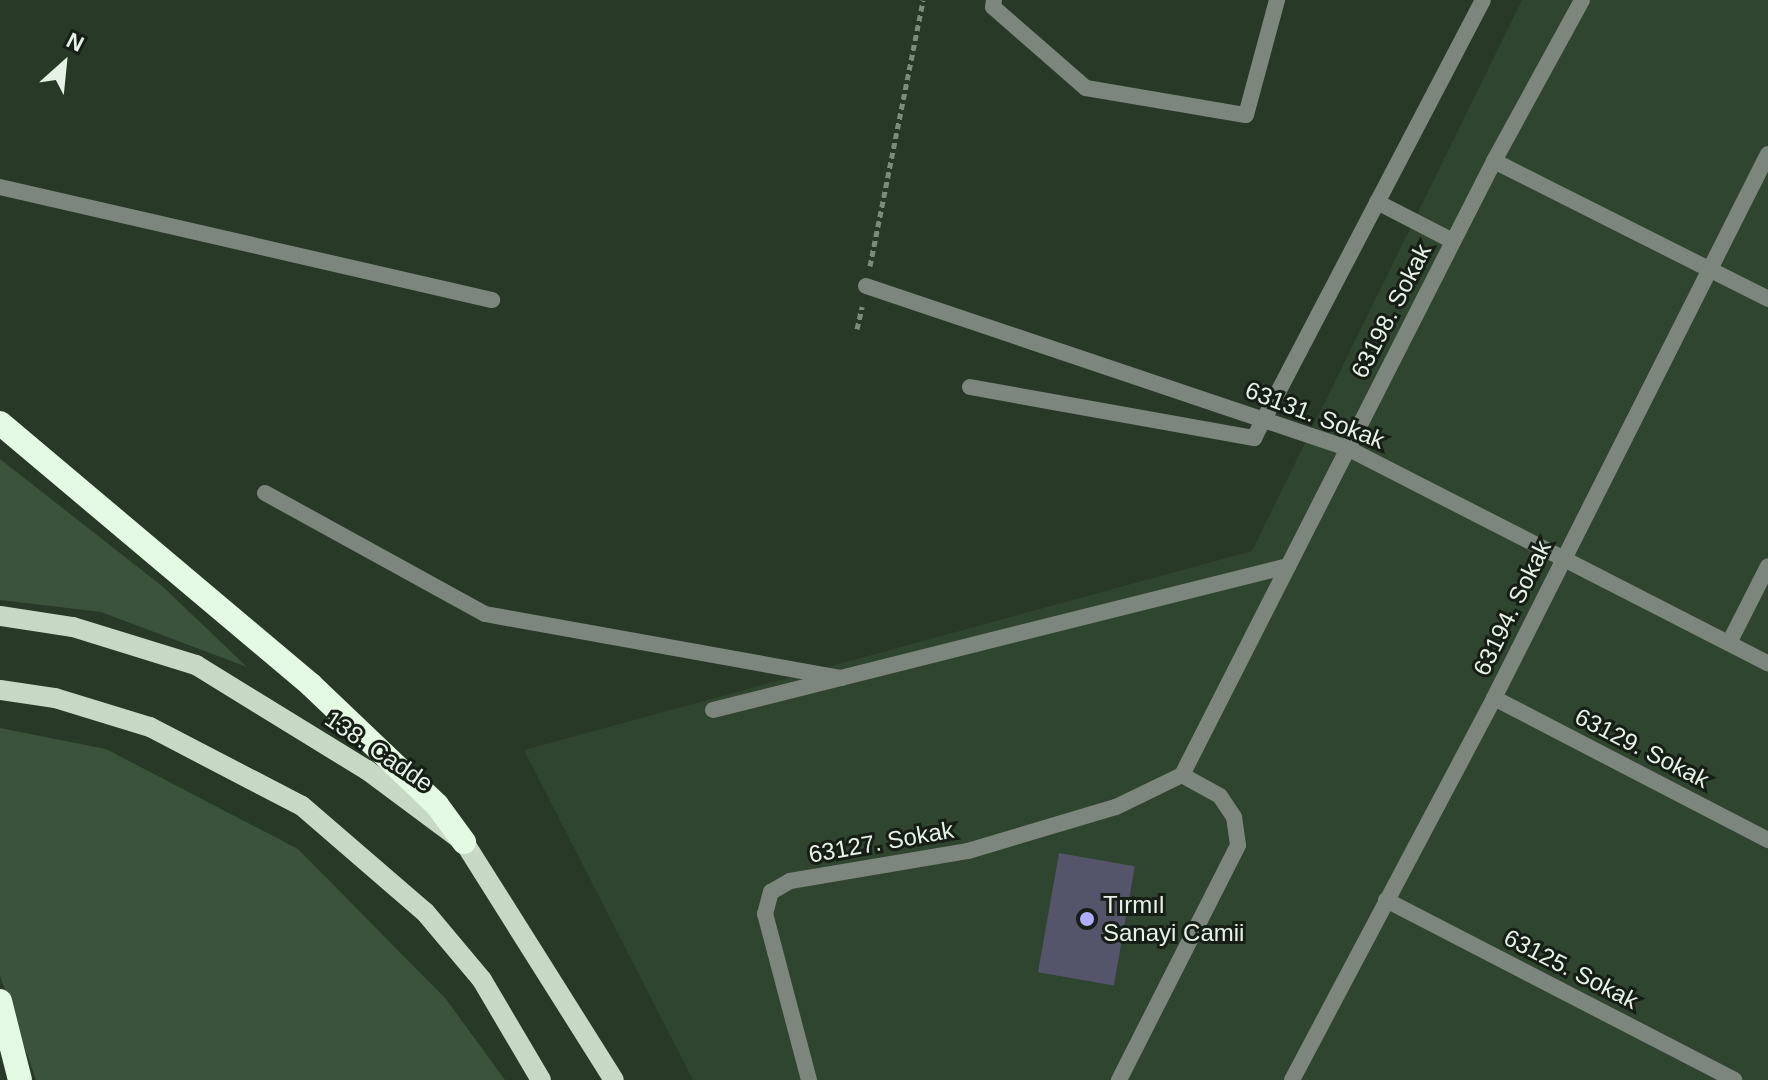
<!DOCTYPE html>
<html>
<head>
<meta charset="utf-8">
<style>
	body { margin:0 }
	#map { position:relative; width:1768px; height:1080px; overflow:hidden; background:#283927; font-family:Arial,sans-serif }
	div>[style] { position:absolute }
	[style*='--x'] { left:calc(var(--x)*1px); top:calc(var(--y)*1px); width:calc(var(--w)*1px); rotate:calc(var(--a)*1deg) }
	.built>* { inset:0; background:#30452f }
	.green>* { inset:0; background:#3b533a }
	.building>* { inset:0; background:#54546b; transform-origin:0 0 }
	.path>* { height:5px; margin-top:-2.5px; transform-origin:0; background:repeating-linear-gradient(90deg,#7d8b7d 0 6px,transparent 0 10px) }
	.service>* { height:16px; margin:-8px; padding:0 8px; transform-origin:8px; border-radius:8px; background:#7d867d }
	.minor>* { height:16px; margin:-8px; padding:0 8px; transform-origin:8px; border-radius:8px; background:#7d867d }
	.primary>* { height:20px; margin:-10px; padding:0 10px; transform-origin:10px; border-radius:10px; background:#c7d8c5 }
	.motorway>* { height:24px; margin:-12px; padding:0 12px; transform-origin:12px; border-radius:12px; background:#e4f9e2 }
	.dots>* { width:22px; height:22px; translate:-50% -50%; box-sizing:border-box; border:4px solid #161e16; border-radius:50% }
	span { translate:-50% -50%; white-space:nowrap; text-align:center; line-height:1.15; -webkit-text-stroke:6px #161e16; paint-order:stroke }
	.street-label { font-size:24px; color:#e7f2e7 }
	.poi-label { font-size:24px; color:#e7f2e7 }
	.left { translate:0 -50%; text-align:left }
	.north { position:absolute; left:24px; top:24px; width:80px; height:80px; -webkit-text-stroke:6px #161e16; paint-order:stroke; rotate:27deg; font-size:22px; font-weight:700; line-height:32px; text-align:center; color:#e7f2e7 }
	.north::after { content:''; display:block; margin:auto; width:28px; height:36px; background:#e7f2e7; clip-path:polygon(50% 0,100% 100%,50% 72%,0 100%) }
</style>
</head>
<body>
<div id="map">
	<div class="built">
		<i style="clip-path:polygon(1522px 0,1768px 0,1768px 1080px,693px 1080px,524px 750px,1252px 551px)"></i>
	</div>
	<div class="green">
		<i style="clip-path:polygon(0 459px,162px 586px,247px 667px,101px 612px,0 600px)"></i>
		<i style="clip-path:polygon(0 728px,106px 749px,298px 849px,446px 999px,505px 1080px,36px 1080px,0 976px)"></i>
	</div>
	<div class="building">
		<i style="left:1059px;top:853px;width:77px;height:121px;rotate:10deg"></i>
	</div>
	<div class="path">
		<i style="--x:870;--y:266;--w:271;--a:-78.7"></i>
		<i style="--x:857;--y:329;--w:23;--a:-77"></i>
	</div>
	<div class="service">
		<i style="--x:994;--y:0;--w:7;--a:98"></i>
		<i style="--x:993;--y:7;--w:123;--a:41.1"></i>
		<i style="--x:1086;--y:88;--w:162;--a:9.6"></i>
		<i style="--x:1246;--y:115;--w:119;--a:-74.9"></i>
		<i style="--x:1377;--y:202;--w:85;--a:27.2"></i>
		<i style="--x:970;--y:387;--w:289;--a:10.2"></i>
		<i style="--x:1254;--y:438;--w:494;--a:-62.4"></i>
		<i style="--x:265;--y:493;--w:251;--a:28.8"></i>
		<i style="--x:485;--y:614;--w:362;--a:10.2"></i>
		<i style="--x:713;--y:710;--w:593;--a:-14.06"></i>
	</div>
	<div class="minor">
		<i style="--x:1494;--y:161;--w:307;--a:26.7"></i>
		<i style="--x:0;--y:187;--w:505;--a:12.94"></i>
		<i style="--x:866;--y:286;--w:508;--a:18.61"></i>
		<i style="--x:1347;--y:448;--w:473;--a:27.1"></i>
		<i style="--x:1729;--y:643;--w:86;--a:-63.1"></i>
		<i style="--x:1494;--y:698;--w:309;--a:27.4"></i>
		<i style="--x:1182;--y:775;--w:689;--a:-63.06"></i>
		<i style="--x:1494;--y:161;--w:183;--a:-61.3"></i>
		<i style="--x:1386;--y:900;--w:392;--a:27.3"></i>
		<i style="--x:809;--y:1080;--w:172;--a:-104.8"></i>
		<i style="--x:765;--y:914;--w:23;--a:-75"></i>
		<i style="--x:771;--y:892;--w:22;--a:-30"></i>
		<i style="--x:790;--y:881;--w:181;--a:-9.6"></i>
		<i style="--x:968;--y:851;--w:154;--a:-16.6"></i>
		<i style="--x:1116;--y:807;--w:73;--a:-25.9"></i>
		<i style="--x:1119;--y:1080;--w:263;--a:-63.1"></i>
		<i style="--x:1238;--y:845;--w:28;--a:-98"></i>
		<i style="--x:1234;--y:817;--w:25;--a:-124"></i>
		<i style="--x:1220;--y:796;--w:43;--a:-151.1"></i>
		<i style="--x:1292;--y:1080;--w:432;--a:-62.1"></i>
		<i style="--x:1494;--y:698;--w:609;--a:-63.27"></i>
	</div>
	<div class="primary">
		<i style="--x:0;--y:616;--w:74;--a:8.6"></i>
		<i style="--x:73;--y:627;--w:129;--a:17.2"></i>
		<i style="--x:196;--y:665;--w:201;--a:31.6"></i>
		<i style="--x:367;--y:770;--w:121;--a:36.6"></i>
		<i style="--x:464;--y:842;--w:281;--a:57.8"></i>
		<i style="--x:0;--y:690;--w:56;--a:8.3"></i>
		<i style="--x:55;--y:698;--w:99;--a:17"></i>
		<i style="--x:150;--y:727;--w:171;--a:27.5"></i>
		<i style="--x:302;--y:806;--w:162;--a:40.8"></i>
		<i style="--x:425;--y:912;--w:89;--a:50"></i>
		<i style="--x:482;--y:980;--w:116;--a:59.5"></i>
	</div>
	<div class="motorway">
		<i style="--x:0;--y:423;--w:407;--a:40.1"></i>
		<i style="--x:311;--y:685;--w:174;--a:43.6"></i>
		<i style="--x:437;--y:805;--w:46;--a:53.9"></i>
		<i style="--x:0;--y:1001;--w:81;--a:75.8"></i>
	</div>
	<div class="dots">
		<i style="left:1087px;top:919px;background:#b0aefa"></i>
	</div>
	<div class="street-label">
		<span style="left:1391px;top:311px;rotate:-63deg">63198. Sokak</span>
		<span style="left:1315px;top:415px;rotate:21deg">63131. Sokak</span>
		<span style="left:1512px;top:608px;rotate:-64deg">63194. Sokak</span>
		<span style="left:1642px;top:748px;rotate:27deg">63129. Sokak</span>
		<span style="left:379px;top:751px;rotate:34deg">138. Cadde</span>
		<span style="left:881px;top:842px;rotate:-10deg">63127. Sokak</span>
		<span style="left:1571px;top:969px;rotate:27deg">63125. Sokak</span>
	</div>
	<div class="poi-label">
		<span class="left" style="left:1103px;top:919px">Tırmıl<br>Sanayi Camii</span>
	</div>
	<div class="north">N</div>
</div>
</body>
</html>
